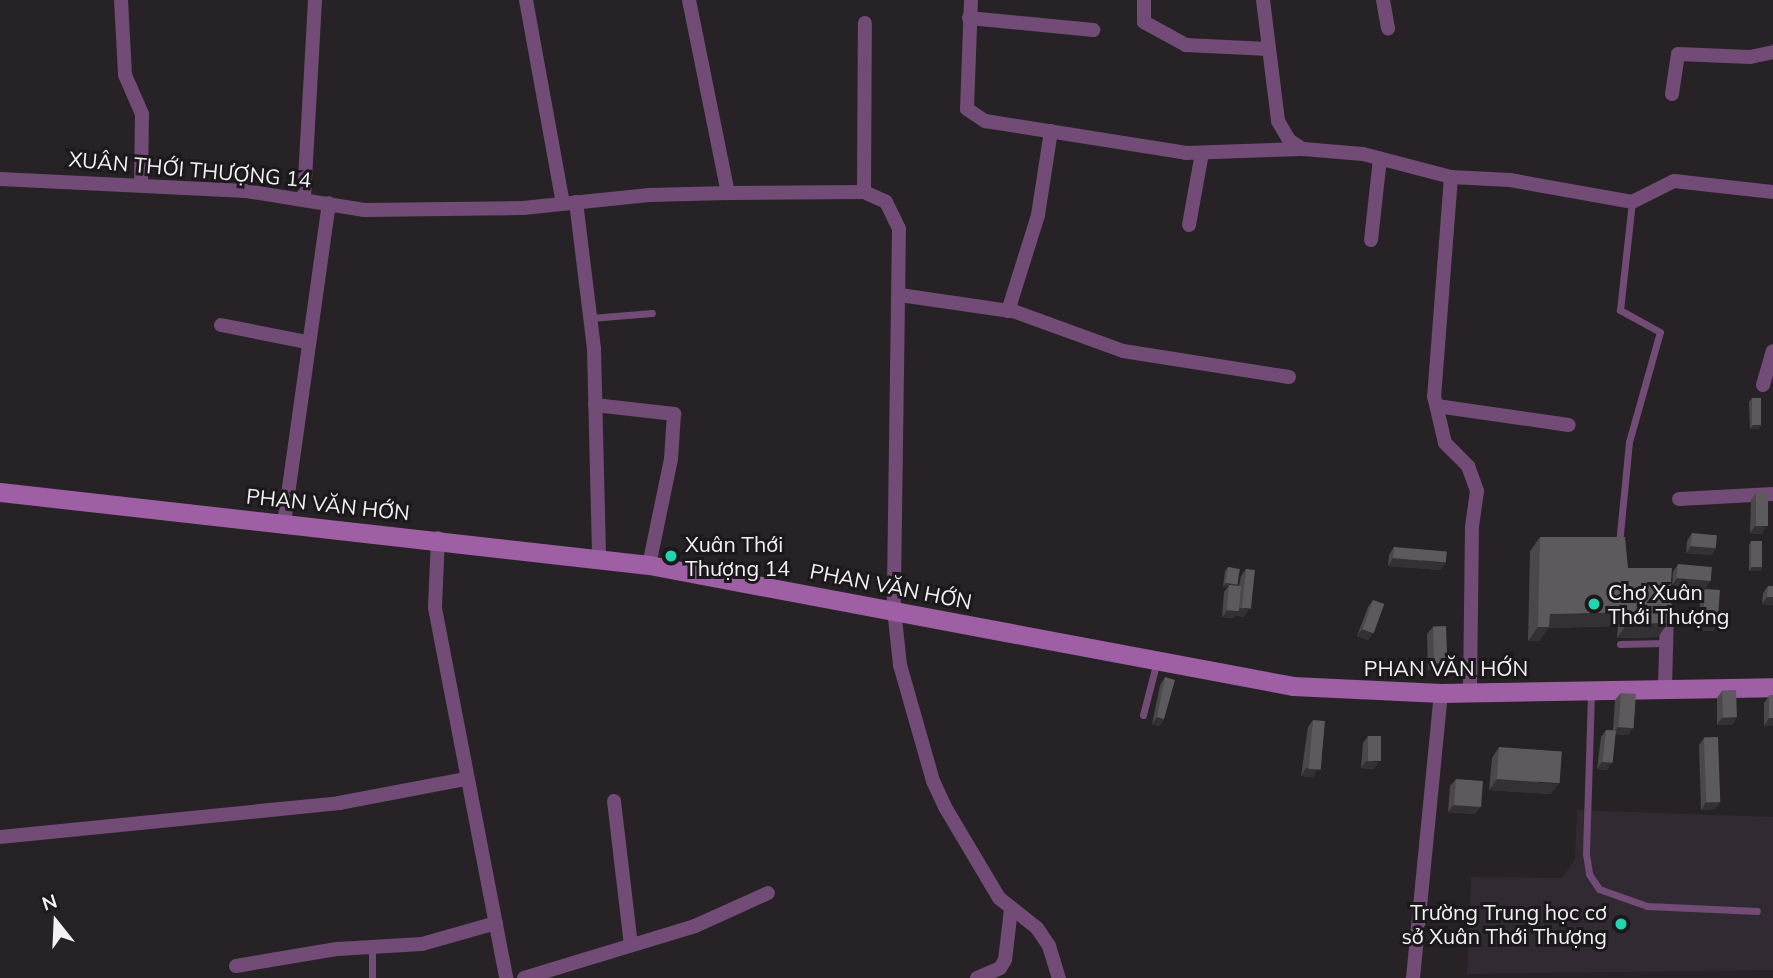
<!DOCTYPE html>
<html>
<head>
<meta charset="utf-8">
<style>
	body { margin:0 }
	#map { position:relative; width:1773px; height:978px; overflow:hidden; background:#262226; font-family:Mulish,sans-serif }
	div>[style] { position:absolute }
	[style*='--x'] { left:calc(var(--x)*1px); top:calc(var(--y)*1px); width:calc(var(--w)*1px); rotate:calc(var(--a)*1deg) }
	.built>* { inset:0; background:#322a32 }
	.lane>* { height:7px; margin:-3.5px; padding:0 3.5px; transform-origin:3.5px; border-radius:3.5px; background:#724b76 }
	.street>* { height:14px; margin:-7px; padding:0 7px; transform-origin:7px; border-radius:7px; background:#724b76 }
	.secondary>* { height:19px; margin:-9.5px; padding:0 9.5px; transform-origin:9.5px; border-radius:9.5px; background:#9e5fa5 }
	.wall>* { inset:0; background:#4b484b }
	.shaded-wall>* { inset:0; background:#343134 }
	.building>* { inset:0; background:#5d5a5d; transform-origin:0 0 }
	.dots>* { width:19px; height:19px; translate:-50% -50%; box-sizing:border-box; border:4px solid #1c191d; border-radius:50% }
	span { translate:-50% -50%; white-space:nowrap; text-align:center; line-height:1.15; -webkit-text-stroke:6px #1c191d; paint-order:stroke }
	.street-label { font-size:21px; color:#f3f1f3 }
	.poi-label { font-size:21px; color:#f3f1f3 }
	.left { translate:0 -50%; text-align:left }
	.right { translate:-100% -50%; text-align:right }
	.north { position:absolute; left:21px; top:887px; width:70px; height:70px; -webkit-text-stroke:5px #1c191d; paint-order:stroke; rotate:342deg; font-size:19px; font-weight:700; line-height:28px; text-align:center; color:#f3f1f3 }
	.north::after { content:''; display:block; margin:auto; width:24px; height:32px; background:#f3f1f3; clip-path:polygon(50% 0,100% 100%,50% 72%,0 100%) }
</style>
</head>
<body>
<div id="map">
	<div class="built">
		<i style="clip-path:polygon(1577px 810px,1773px 817px,1773px 970px,1467px 974px,1471px 877px,1562px 878px,1575px 859px)"></i>
	</div>
	<div class="lane">
		<i style="--x:591;--y:318;--w:61;--a:-4.7"></i>
		<i style="--x:1619;--y:544;--w:102;--a:-84.4"></i>
		<i style="--x:1629;--y:442;--w:114;--a:-74.3"></i>
		<i style="--x:1660;--y:332;--w:46;--a:-151.2"></i>
		<i style="--x:1620;--y:310;--w:109;--a:-83.7"></i>
		<i style="--x:1620;--y:644;--w:45;--a:-1.3"></i>
		<i style="--x:1591;--y:694;--w:160;--a:91.8"></i>
		<i style="--x:1586;--y:854;--w:20;--a:81"></i>
		<i style="--x:1589;--y:874;--w:18;--a:56"></i>
		<i style="--x:1599;--y:889;--w:51;--a:19.5"></i>
		<i style="--x:1647;--y:906;--w:110;--a:2.6"></i>
		<i style="--x:1143;--y:715;--w:56;--a:-75.5"></i>
		<i style="--x:372;--y:949;--w:29;--a:90"></i>
	</div>
	<div class="street">
		<i style="--x:121;--y:0;--w:75;--a:86.9"></i>
		<i style="--x:125;--y:75;--w:43;--a:66.4"></i>
		<i style="--x:142;--y:114;--w:71;--a:90.8"></i>
		<i style="--x:526;--y:0;--w:207;--a:79.7"></i>
		<i style="--x:689;--y:0;--w:197;--a:78.6"></i>
		<i style="--x:971;--y:0;--w:109;--a:92.1"></i>
		<i style="--x:967;--y:109;--w:22;--a:34"></i>
		<i style="--x:985;--y:121;--w:204;--a:9"></i>
		<i style="--x:1186;--y:153;--w:117;--a:-2"></i>
		<i style="--x:1303;--y:149;--w:60;--a:4.8"></i>
		<i style="--x:1363;--y:154;--w:91;--a:14.6"></i>
		<i style="--x:1451;--y:177;--w:59;--a:2.9"></i>
		<i style="--x:1510;--y:180;--w:124;--a:10.2"></i>
		<i style="--x:1632;--y:202;--w:47;--a:-26.6"></i>
		<i style="--x:1674;--y:181;--w:100;--a:6.3"></i>
		<i style="--x:1144;--y:0;--w:22;--a:90"></i>
		<i style="--x:1144;--y:22;--w:48;--a:28.7"></i>
		<i style="--x:1186;--y:45;--w:82;--a:2.8"></i>
		<i style="--x:1263;--y:0;--w:122;--a:82.9"></i>
		<i style="--x:1278;--y:121;--w:22;--a:60"></i>
		<i style="--x:1289;--y:140;--w:17;--a:33"></i>
		<i style="--x:1383;--y:0;--w:29;--a:80"></i>
		<i style="--x:969;--y:18;--w:125;--a:5.5"></i>
		<i style="--x:1672;--y:94;--w:40;--a:-81.5"></i>
		<i style="--x:1678;--y:54;--w:72;--a:2.4"></i>
		<i style="--x:1750;--y:57;--w:24;--a:-12"></i>
		<i style="--x:1451;--y:177;--w:220;--a:94.4"></i>
		<i style="--x:1434;--y:396;--w:48;--a:76.8"></i>
		<i style="--x:1445;--y:443;--w:33;--a:45"></i>
		<i style="--x:1468;--y:466;--w:27;--a:70"></i>
		<i style="--x:1477;--y:491;--w:36;--a:98"></i>
		<i style="--x:1472;--y:527;--w:164;--a:90.7"></i>
		<i style="--x:0;--y:179;--w:246;--a:2.8"></i>
		<i style="--x:246;--y:191;--w:120;--a:9.1"></i>
		<i style="--x:364;--y:210;--w:159;--a:-0.7"></i>
		<i style="--x:523;--y:208;--w:127;--a:-5.9"></i>
		<i style="--x:649;--y:195;--w:79;--a:-1.5"></i>
		<i style="--x:728;--y:193;--w:136;--a:-0.4"></i>
		<i style="--x:864;--y:192;--w:24;--a:24"></i>
		<i style="--x:886;--y:202;--w:30;--a:64"></i>
		<i style="--x:899;--y:229;--w:380;--a:90.8"></i>
		<i style="--x:894;--y:609;--w:56;--a:83.9"></i>
		<i style="--x:900;--y:665;--w:121;--a:74.1"></i>
		<i style="--x:933;--y:781;--w:29;--a:65"></i>
		<i style="--x:945;--y:807;--w:106;--a:59.3"></i>
		<i style="--x:999;--y:898;--w:48;--a:38.3"></i>
		<i style="--x:1037;--y:928;--w:22;--a:56"></i>
		<i style="--x:1049;--y:946;--w:34;--a:73"></i>
		<i style="--x:864;--y:192;--w:169;--a:-89.7"></i>
		<i style="--x:304;--y:197;--w:197;--a:-86.8"></i>
		<i style="--x:576;--y:202;--w:148;--a:83"></i>
		<i style="--x:594;--y:349;--w:209;--a:88.6"></i>
		<i style="--x:1189;--y:225;--w:73;--a:-79.8"></i>
		<i style="--x:1371;--y:240;--w:82;--a:-83.7"></i>
		<i style="--x:900;--y:295;--w:117;--a:8.3"></i>
		<i style="--x:1016;--y:312;--w:114;--a:20"></i>
		<i style="--x:1123;--y:351;--w:168;--a:8.9"></i>
		<i style="--x:1008;--y:311;--w:101;--a:-72.6"></i>
		<i style="--x:1038;--y:215;--w:85;--a:-81.2"></i>
		<i style="--x:221;--y:325;--w:88;--a:11.2"></i>
		<i style="--x:1763;--y:385;--w:35;--a:-74"></i>
		<i style="--x:595;--y:405;--w:80;--a:6.5"></i>
		<i style="--x:674;--y:414;--w:45;--a:93.8"></i>
		<i style="--x:671;--y:459;--w:108;--a:101.7"></i>
		<i style="--x:1437;--y:406;--w:133;--a:8.2"></i>
		<i style="--x:1679;--y:499;--w:94;--a:-3"></i>
		<i style="--x:284;--y:523;--w:323;--a:-82"></i>
		<i style="--x:438;--y:538;--w:70;--a:92.5"></i>
		<i style="--x:435;--y:608;--w:377;--a:79.1"></i>
		<i style="--x:1665;--y:688;--w:79;--a:-88.5"></i>
		<i style="--x:614;--y:801;--w:145;--a:83.3"></i>
		<i style="--x:0;--y:837;--w:341;--a:-5.7"></i>
		<i style="--x:339;--y:803;--w:128;--a:-10.8"></i>
		<i style="--x:236;--y:966;--w:102;--a:-9.6"></i>
		<i style="--x:337;--y:949;--w:85;--a:-3.4"></i>
		<i style="--x:422;--y:944;--w:77;--a:-15.8"></i>
		<i style="--x:524;--y:978;--w:179;--a:-16.9"></i>
		<i style="--x:695;--y:926;--w:80;--a:-24.3"></i>
		<i style="--x:977;--y:978;--w:25;--a:-23"></i>
		<i style="--x:1000;--y:968;--w:9;--a:-58"></i>
		<i style="--x:1005;--y:960;--w:51;--a:-83.3"></i>
		<i style="--x:1413;--y:978;--w:286;--a:-84.4"></i>
	</div>
	<div class="secondary">
		<i style="--x:0;--y:492;--w:653;--a:6.42"></i>
		<i style="--x:649;--y:565;--w:655;--a:10.64"></i>
		<i style="--x:1293;--y:686;--w:148;--a:2.7"></i>
		<i style="--x:1441;--y:693;--w:332;--a:-1"></i>
	</div>
	<div class="wall">
		<i style="clip-path:polygon(1752px 398px,1759px 429px,1750px 429px,1749px 402px)"></i>
		<i style="clip-path:polygon(1756px 493px,1762px 534px,1750px 533px,1751px 500px)"></i>
		<i style="clip-path:polygon(1692px 533px,1716px 548px,1711px 555px,1686px 553px,1687px 541px)"></i>
		<i style="clip-path:polygon(1540px 537px,1628px 568px,1658px 637px,1617px 638px,1618px 626px,1548px 628px,1539px 641px,1528px 641px,1530px 551px)"></i>
		<i style="clip-path:polygon(1751px 541px,1762px 567px,1760px 571px,1749px 571px,1749px 545px)"></i>
		<i style="clip-path:polygon(1394px 547px,1441px 570px,1388px 566px,1389px 555px)"></i>
		<i style="clip-path:polygon(1678px 564px,1706px 588px,1672px 585px,1673px 572px)"></i>
		<i style="clip-path:polygon(1228px 567px,1238px 584px,1237px 586px,1239px 586px,1241px 576px,1246px 569px,1244px 617px,1235px 615px,1233px 618px,1222px 617px,1224px 592px,1228px 587px,1223px 587px,1225px 571px)"></i>
		<i style="clip-path:polygon(1768px 586px,1773px 586px,1773px 605px,1762px 604px,1763px 593px)"></i>
		<i style="clip-path:polygon(1705px 589px,1719px 624px,1714px 631px,1699px 631px,1700px 596px)"></i>
		<i style="clip-path:polygon(1373px 600px,1373px 632px,1368px 640px,1357px 636px,1368px 607px)"></i>
		<i style="clip-path:polygon(1433px 627px,1442px 670px,1428px 670px,1427px 634px)"></i>
		<i style="clip-path:polygon(1165px 677px,1164px 719px,1159px 726px,1152px 724px,1160px 685px)"></i>
		<i style="clip-path:polygon(1722px 691px,1737px 717px,1732px 725px,1717px 725px,1717px 698px)"></i>
		<i style="clip-path:polygon(1621px 693px,1633px 728px,1628px 735px,1615px 734px,1607px 770px,1597px 769px,1601px 737px,1606px 730px,1613px 730px,1615px 700px)"></i>
		<i style="clip-path:polygon(1773px 695px,1773px 725px,1764px 726px,1764px 703px,1769px 696px)"></i>
		<i style="clip-path:polygon(1313px 720px,1313px 777px,1301px 776px,1308px 727px)"></i>
		<i style="clip-path:polygon(1368px 736px,1374px 769px,1361px 768px,1363px 743px)"></i>
		<i style="clip-path:polygon(1704px 738px,1720px 802px,1715px 809px,1701px 810px,1699px 745px)"></i>
		<i style="clip-path:polygon(1499px 747px,1551px 794px,1489px 790px,1492px 758px)"></i>
		<i style="clip-path:polygon(1456px 779px,1480px 807px,1475px 814px,1448px 812px,1450px 786px)"></i>
	</div>
	<div class="shaded-wall">
		<i style="clip-path:polygon(1753px 425px,1762px 425px,1759px 429px,1750px 429px)"></i>
		<i style="clip-path:polygon(1755px 526px,1767px 526px,1762px 534px,1750px 533px)"></i>
		<i style="clip-path:polygon(1691px 546px,1716px 548px,1711px 555px,1686px 553px)"></i>
		<i style="clip-path:polygon(1393px 558px,1446px 563px,1441px 570px,1388px 566px)"></i>
		<i style="clip-path:polygon(1752px 567px,1762px 567px,1760px 571px,1749px 571px)"></i>
		<i style="clip-path:polygon(1677px 578px,1711px 580px,1706px 588px,1672px 585px)"></i>
		<i style="clip-path:polygon(1226px 583px,1238px 584px,1236px 588px,1229px 585px,1228px 587px,1223px 587px)"></i>
		<i style="clip-path:polygon(1767px 597px,1773px 597px,1773px 605px,1762px 604px)"></i>
		<i style="clip-path:polygon(1240px 608px,1249px 609px,1244px 617px,1235px 615px,1233px 618px,1222px 617px,1227px 610px,1238px 611px)"></i>
		<i style="clip-path:polygon(1628px 612px,1618px 626px,1548px 628px,1539px 641px,1528px 641px,1538px 627px,1550px 614px)"></i>
		<i style="clip-path:polygon(1668px 623px,1658px 637px,1617px 638px,1627px 624px)"></i>
		<i style="clip-path:polygon(1704px 623px,1719px 624px,1714px 631px,1699px 631px)"></i>
		<i style="clip-path:polygon(1362px 629px,1373px 632px,1368px 640px,1357px 636px)"></i>
		<i style="clip-path:polygon(1433px 663px,1447px 663px,1442px 670px,1428px 670px)"></i>
		<i style="clip-path:polygon(1157px 717px,1164px 719px,1159px 726px,1152px 724px)"></i>
		<i style="clip-path:polygon(1737px 717px,1732px 725px,1717px 725px,1722px 718px)"></i>
		<i style="clip-path:polygon(1769px 718px,1773px 718px,1773px 725px,1764px 726px)"></i>
		<i style="clip-path:polygon(1618px 727px,1633px 728px,1628px 735px,1613px 734px)"></i>
		<i style="clip-path:polygon(1366px 761px,1379px 762px,1374px 769px,1361px 768px)"></i>
		<i style="clip-path:polygon(1602px 762px,1612px 763px,1607px 770px,1597px 769px)"></i>
		<i style="clip-path:polygon(1306px 768px,1318px 769px,1313px 777px,1301px 776px)"></i>
		<i style="clip-path:polygon(1497px 779px,1559px 784px,1551px 794px,1489px 790px)"></i>
		<i style="clip-path:polygon(1706px 802px,1720px 802px,1715px 809px,1701px 810px)"></i>
		<i style="clip-path:polygon(1453px 805px,1480px 807px,1475px 814px,1448px 812px)"></i>
	</div>
	<div class="building">
		<i style="left:1752px;top:398px;width:9px;height:27px"></i>
		<i style="left:1756px;top:493px;width:12px;height:33px"></i>
		<i style="left:1692px;top:533px;width:25px;height:13px;rotate:5deg"></i>
		<i style="clip-path:polygon(1540px 537px,1625px 537px,1628px 568px,1672px 568px,1668px 623px,1627px 624px,1628px 612px,1550px 614px,1549px 627px,1538px 627px)"></i>
		<i style="left:1751px;top:541px;width:11px;height:26px"></i>
		<i style="left:1394px;top:547px;width:53px;height:11px;rotate:5deg"></i>
		<i style="left:1678px;top:564px;width:34px;height:14px;rotate:5deg"></i>
		<i style="left:1228px;top:567px;width:12px;height:16px;rotate:9deg"></i>
		<i style="left:1246px;top:569px;width:9px;height:39px;rotate:6deg"></i>
		<i style="left:1229px;top:585px;width:12px;height:25px;rotate:5deg"></i>
		<i style="clip-path:polygon(1768px 586px,1773px 586px,1773px 597px,1767px 597px)"></i>
		<i style="left:1705px;top:589px;width:15px;height:34px;rotate:4deg"></i>
		<i style="left:1373px;top:600px;width:12px;height:31px;rotate:20deg"></i>
		<i style="left:1446px;top:626px;width:37px;height:13px;rotate:88deg"></i>
		<i style="clip-path:polygon(1165px 677px,1175px 680px,1164px 719px,1157px 717px)"></i>
		<i style="left:1736px;top:690px;width:27px;height:14px;rotate:88deg"></i>
		<i style="left:1621px;top:693px;width:15px;height:34px;rotate:4deg"></i>
		<i style="left:1773px;top:695px;width:23px;height:4px;rotate:90deg"></i>
		<i style="left:1313px;top:720px;width:12px;height:49px;rotate:5deg"></i>
		<i style="left:1606px;top:730px;width:10px;height:32px;rotate:6deg"></i>
		<i style="left:1368px;top:736px;width:13px;height:25px"></i>
		<i style="left:1718px;top:737px;width:65px;height:14px;rotate:88deg"></i>
		<i style="left:1499px;top:747px;width:63px;height:32px;rotate:4deg"></i>
		<i style="left:1456px;top:779px;width:27px;height:26px;rotate:4deg"></i>
	</div>
	<div class="dots">
		<i style="left:671px;top:556px;background:#21d5af"></i>
		<i style="left:1594px;top:604px;background:#21d5af"></i>
		<i style="left:1621px;top:924px;background:#21d5af"></i>
	</div>
	<div class="street-label">
		<span style="left:190px;top:169px;rotate:5deg">XUÂN THỚI THƯỢNG 14</span>
		<span style="left:328px;top:504px;rotate:6deg">PHAN VĂN HỚN</span>
		<span style="left:891px;top:586px;rotate:11deg">PHAN VĂN HỚN</span>
		<span style="left:1446px;top:668px">PHAN VĂN HỚN</span>
	</div>
	<div class="poi-label">
		<span class="left" style="left:685px;top:556px">Xuân Thới<br>Thượng 14</span>
		<span class="left" style="left:1608px;top:604px">Chợ Xuân<br>Thới Thượng</span>
		<span class="right" style="left:1607px;top:924px">Trường Trung học cơ<br>sở Xuân Thới Thượng</span>
	</div>
	<div class="north">N</div>
</div>
</body>
</html>
